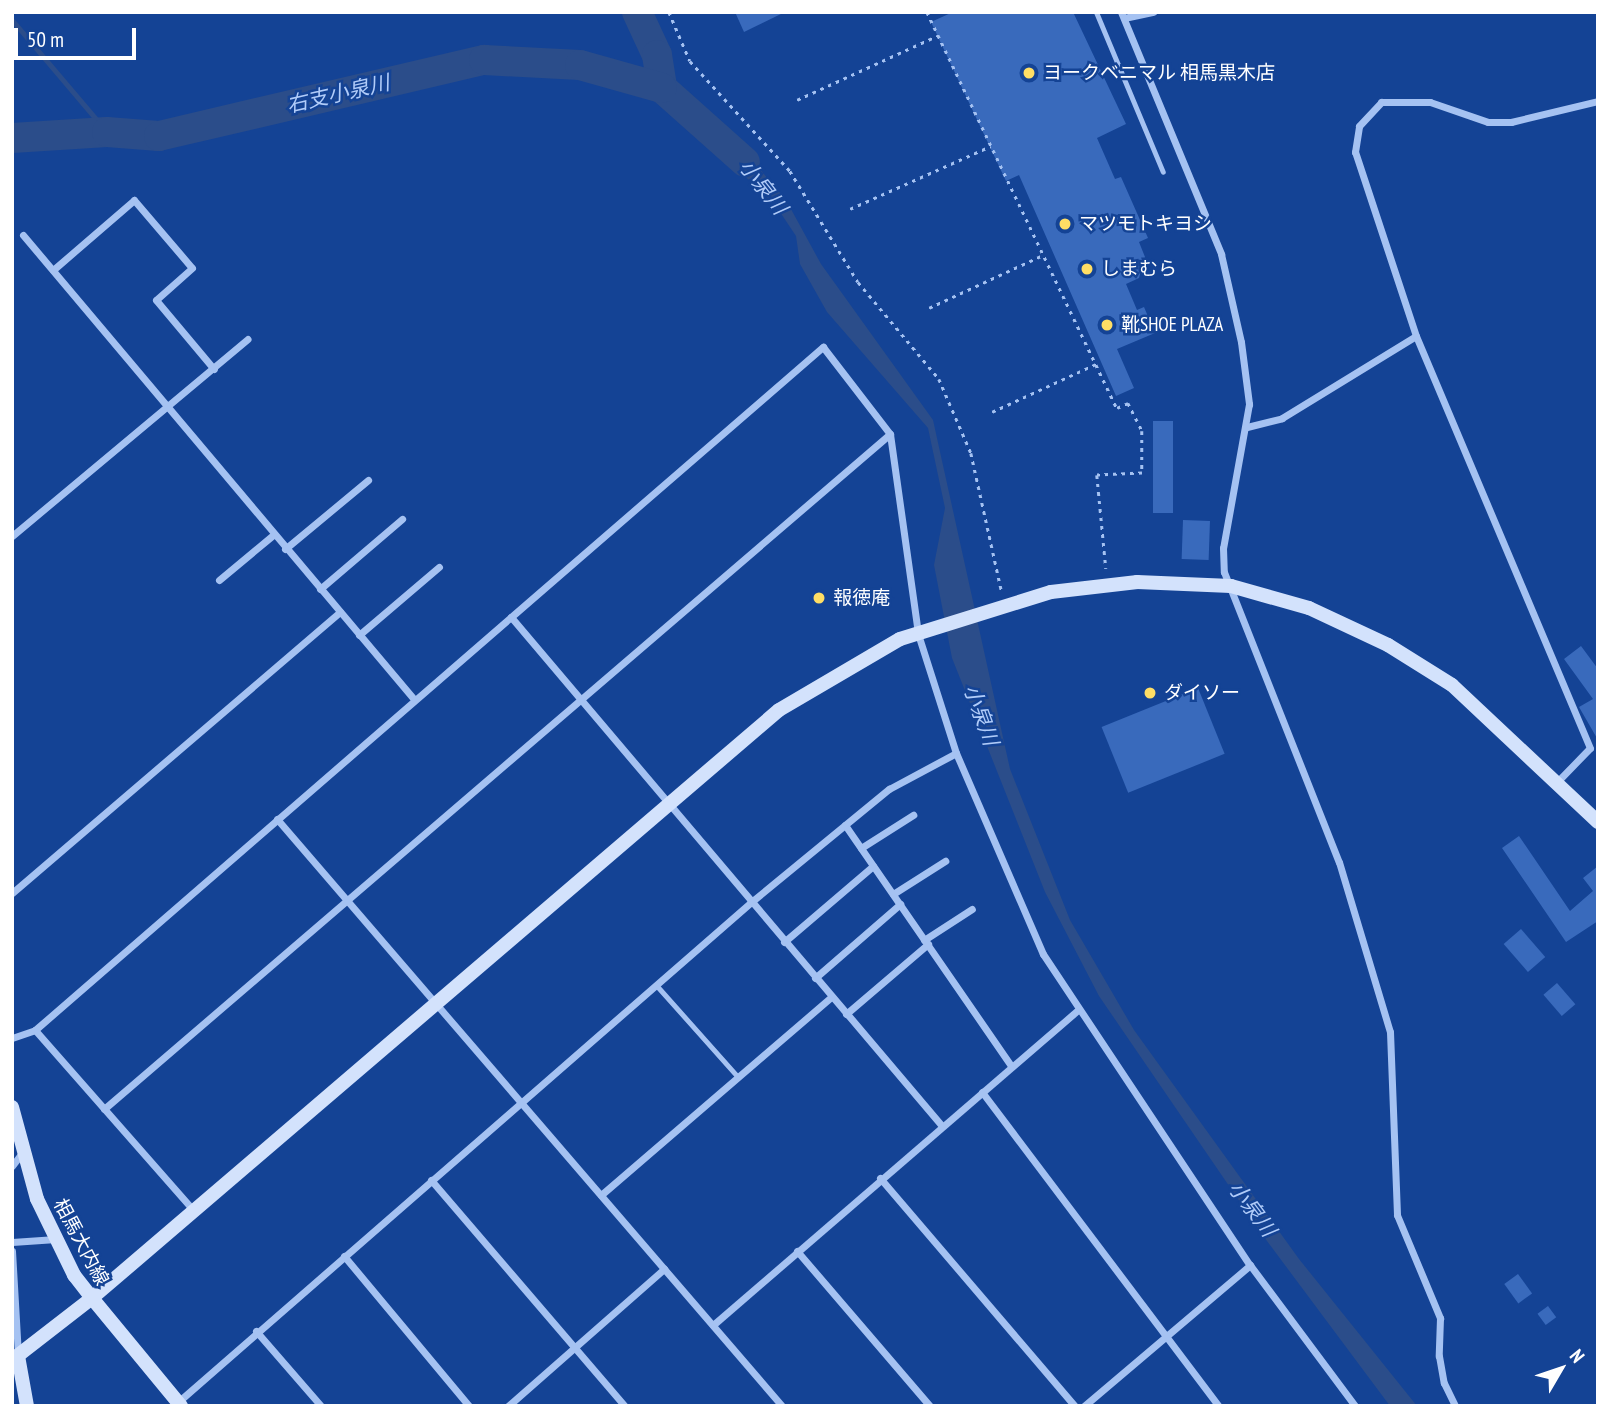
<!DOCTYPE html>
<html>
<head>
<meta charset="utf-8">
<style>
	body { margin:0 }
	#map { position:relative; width:1610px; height:1418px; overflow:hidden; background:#144395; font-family:"PT Sans Narrow","Noto Sans JP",sans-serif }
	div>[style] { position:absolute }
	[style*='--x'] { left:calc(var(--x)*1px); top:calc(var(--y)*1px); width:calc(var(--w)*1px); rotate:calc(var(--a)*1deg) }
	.water>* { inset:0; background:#2b4d8a }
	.stream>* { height:5px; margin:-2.5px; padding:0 2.5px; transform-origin:2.5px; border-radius:2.5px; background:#2b4d8a }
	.river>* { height:30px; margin:-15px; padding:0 15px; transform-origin:15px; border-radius:15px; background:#2b4d8a }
	.building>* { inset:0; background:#396abc; transform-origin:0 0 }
	.path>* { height:2.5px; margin-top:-1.25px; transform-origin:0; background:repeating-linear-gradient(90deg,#a5c2f2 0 3.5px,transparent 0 8.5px) }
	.lane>* { height:5px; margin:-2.5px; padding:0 2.5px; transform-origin:2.5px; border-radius:2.5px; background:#a5c2f2 }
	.street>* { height:7px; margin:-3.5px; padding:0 3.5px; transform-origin:3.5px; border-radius:3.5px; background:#a5c2f2 }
	.secondary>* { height:14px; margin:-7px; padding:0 7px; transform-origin:7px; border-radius:7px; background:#d3e2fc }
	.dots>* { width:19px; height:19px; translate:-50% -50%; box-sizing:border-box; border:4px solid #144395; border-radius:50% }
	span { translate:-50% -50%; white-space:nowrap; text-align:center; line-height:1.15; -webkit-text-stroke:5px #144395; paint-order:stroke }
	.poi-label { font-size:19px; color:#fff }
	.left { translate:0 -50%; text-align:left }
	.street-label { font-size:19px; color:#fff }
	.water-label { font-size:21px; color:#b1ccf9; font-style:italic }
	.frame { position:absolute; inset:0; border:14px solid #fff; pointer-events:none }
	.north { position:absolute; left:1526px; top:1334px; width:70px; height:70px; -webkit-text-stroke:5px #144395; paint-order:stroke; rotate:51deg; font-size:19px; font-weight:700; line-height:28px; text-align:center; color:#fff }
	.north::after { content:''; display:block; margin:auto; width:24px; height:32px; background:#fff; clip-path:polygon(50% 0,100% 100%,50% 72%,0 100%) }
	.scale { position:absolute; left:14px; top:28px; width:122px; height:32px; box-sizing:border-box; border:4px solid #fff; border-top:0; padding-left:9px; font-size:21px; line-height:24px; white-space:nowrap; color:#fff; -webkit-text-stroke:5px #144395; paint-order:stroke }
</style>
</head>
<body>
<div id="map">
	<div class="water">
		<i style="clip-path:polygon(725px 128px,786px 200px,821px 264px,933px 420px,1010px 769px,1070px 920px,1134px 1030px,1299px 1259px,1417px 1406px,1390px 1406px,1264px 1237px,1099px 996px,1045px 892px,952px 658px,934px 565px,945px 508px,928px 428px,827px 312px,800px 264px,796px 236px,780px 212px,760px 189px,703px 142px)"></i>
	</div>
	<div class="stream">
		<i style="--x:12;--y:20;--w:147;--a:49.7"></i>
	</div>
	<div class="river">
		<i style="--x:637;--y:12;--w:47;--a:65.1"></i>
		<i style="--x:657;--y:55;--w:33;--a:81"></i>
		<i style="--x:662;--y:88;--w:111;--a:41.7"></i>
		<i style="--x:12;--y:138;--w:95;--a:-3.6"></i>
		<i style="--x:107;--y:132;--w:52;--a:4.4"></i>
		<i style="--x:159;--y:136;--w:334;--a:-13.2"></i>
		<i style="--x:484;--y:60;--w:96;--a:3"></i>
		<i style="--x:580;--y:65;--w:85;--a:15.7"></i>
	</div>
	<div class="building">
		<i style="clip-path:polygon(735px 12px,785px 12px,744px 32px)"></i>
		<i style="clip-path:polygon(953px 12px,1073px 12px,1126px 124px,1097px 138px,1115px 179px,1121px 177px,1148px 238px,1139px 242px,1145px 257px,1139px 278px,1126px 284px,1137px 310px,1144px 307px,1155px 333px,1117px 349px,1134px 388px,1116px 396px,1019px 175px,1006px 181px,931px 22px)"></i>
		<i style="left:1153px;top:421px;width:20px;height:92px"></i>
		<i style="left:1183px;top:520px;width:27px;height:39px;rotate:2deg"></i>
		<i style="clip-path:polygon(1581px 646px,1598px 669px,1598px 740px,1579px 707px,1593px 699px,1564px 659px)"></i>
		<i style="left:1198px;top:688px;width:71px;height:104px;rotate:68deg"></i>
		<i style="clip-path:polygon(1519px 836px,1570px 911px,1593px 891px,1583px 878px,1598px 866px,1598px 921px,1566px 942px,1502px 848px)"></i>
		<i style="left:1521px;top:929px;width:37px;height:23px;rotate:49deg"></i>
		<i style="left:1557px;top:983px;width:28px;height:18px;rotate:49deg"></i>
		<i style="left:1518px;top:1274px;width:24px;height:17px;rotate:54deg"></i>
		<i style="left:1548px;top:1306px;width:14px;height:13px;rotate:54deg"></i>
	</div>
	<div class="path">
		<i style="--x:669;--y:12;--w:53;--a:66.8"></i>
		<i style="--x:690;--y:61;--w:149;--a:47.7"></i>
		<i style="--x:790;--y:171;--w:130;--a:58.5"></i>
		<i style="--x:858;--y:282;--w:126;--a:50.1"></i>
		<i style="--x:939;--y:379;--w:81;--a:66.6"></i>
		<i style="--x:971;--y:453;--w:143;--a:77.5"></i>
		<i style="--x:927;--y:12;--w:439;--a:64.4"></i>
		<i style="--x:1117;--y:408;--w:12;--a:-24"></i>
		<i style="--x:1128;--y:403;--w:31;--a:63"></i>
		<i style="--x:1142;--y:431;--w:42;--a:90"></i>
		<i style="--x:1142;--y:473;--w:45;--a:177.5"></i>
		<i style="--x:1097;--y:475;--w:94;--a:84.5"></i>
		<i style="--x:797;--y:100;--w:154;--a:-24.6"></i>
		<i style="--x:850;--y:209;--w:154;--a:-24.1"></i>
		<i style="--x:929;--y:308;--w:126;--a:-24.9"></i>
		<i style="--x:992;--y:412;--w:115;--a:-24.8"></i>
	</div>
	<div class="lane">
		<i style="--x:1096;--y:12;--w:173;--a:67.3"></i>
		<i style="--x:656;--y:985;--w:123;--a:48.3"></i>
	</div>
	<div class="street">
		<i style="--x:1121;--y:12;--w:262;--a:67.5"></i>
		<i style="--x:1221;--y:254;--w:90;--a:77.2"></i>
		<i style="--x:1241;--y:342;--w:63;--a:82.6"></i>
		<i style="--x:1249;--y:404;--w:146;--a:100.2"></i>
		<i style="--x:1223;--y:548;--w:24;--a:88"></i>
		<i style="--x:1224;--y:572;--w:312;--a:68.4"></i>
		<i style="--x:1339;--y:862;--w:177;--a:73.3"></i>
		<i style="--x:1390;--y:1032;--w:183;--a:87.8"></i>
		<i style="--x:1397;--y:1215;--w:112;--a:67.3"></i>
		<i style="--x:1440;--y:1318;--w:38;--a:92"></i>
		<i style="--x:1439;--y:1356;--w:27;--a:80"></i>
		<i style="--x:1444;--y:1383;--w:25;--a:64"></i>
		<i style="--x:1124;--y:18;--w:30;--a:-12"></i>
		<i style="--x:23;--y:235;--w:605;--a:49.89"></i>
		<i style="--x:53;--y:270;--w:107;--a:-40.8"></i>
		<i style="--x:134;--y:200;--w:89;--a:49.5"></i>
		<i style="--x:192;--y:268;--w:48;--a:138.4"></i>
		<i style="--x:156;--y:300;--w:90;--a:50"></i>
		<i style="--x:1247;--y:427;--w:36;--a:-14"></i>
		<i style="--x:1282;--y:418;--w:157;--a:-31.5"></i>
		<i style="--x:12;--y:536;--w:307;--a:-39.9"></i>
		<i style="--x:285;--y:549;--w:108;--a:-39.7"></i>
		<i style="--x:219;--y:580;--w:70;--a:-39.8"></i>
		<i style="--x:320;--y:589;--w:108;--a:-40.5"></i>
		<i style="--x:511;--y:617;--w:413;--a:-40.9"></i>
		<i style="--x:823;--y:347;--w:110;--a:52.4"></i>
		<i style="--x:890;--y:434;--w:202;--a:82"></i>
		<i style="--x:918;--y:634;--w:125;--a:72.3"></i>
		<i style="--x:956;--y:753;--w:219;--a:66.6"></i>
		<i style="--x:1043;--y:954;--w:374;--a:56.4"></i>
		<i style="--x:1250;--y:1265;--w:176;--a:53.3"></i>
		<i style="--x:359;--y:635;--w:105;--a:-40.4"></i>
		<i style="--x:1557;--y:782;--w:47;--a:-45.9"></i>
		<i style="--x:1590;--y:748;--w:447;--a:-112.9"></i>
		<i style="--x:1416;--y:336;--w:194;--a:-108.3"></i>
		<i style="--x:1355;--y:152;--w:26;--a:-81"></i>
		<i style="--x:1359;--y:126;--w:33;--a:-47"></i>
		<i style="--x:1381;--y:102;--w:49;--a:0"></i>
		<i style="--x:1430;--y:102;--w:61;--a:19"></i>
		<i style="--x:1488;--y:122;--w:23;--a:0"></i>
		<i style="--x:1511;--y:122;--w:89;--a:-13.6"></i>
		<i style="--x:277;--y:819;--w:774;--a:49.29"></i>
		<i style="--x:845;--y:825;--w:293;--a:55.4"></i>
		<i style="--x:861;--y:848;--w:62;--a:-32.4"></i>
		<i style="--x:12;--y:893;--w:432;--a:-40.6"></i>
		<i style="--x:893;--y:894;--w:62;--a:-32.4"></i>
		<i style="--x:924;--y:940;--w:57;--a:-32.9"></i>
		<i style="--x:784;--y:942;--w:117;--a:-40.5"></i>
		<i style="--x:815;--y:978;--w:113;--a:-41"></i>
		<i style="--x:846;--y:1014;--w:108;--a:-40.5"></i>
		<i style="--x:35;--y:1030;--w:238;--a:48.7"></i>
		<i style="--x:12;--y:1038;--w:24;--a:-19"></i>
		<i style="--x:35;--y:1030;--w:630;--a:-40.95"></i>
		<i style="--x:511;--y:617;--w:667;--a:49.74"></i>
		<i style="--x:982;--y:1092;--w:393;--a:53"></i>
		<i style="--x:104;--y:1109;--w:1036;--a:-40.66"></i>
		<i style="--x:12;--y:1166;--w:15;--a:-53"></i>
		<i style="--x:880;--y:1178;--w:300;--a:49.5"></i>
		<i style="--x:431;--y:1180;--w:298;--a:49.4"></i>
		<i style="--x:601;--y:1195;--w:303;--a:-40.7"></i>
		<i style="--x:12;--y:1242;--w:44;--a:-3.9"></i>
		<i style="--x:12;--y:1251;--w:104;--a:86.7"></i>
		<i style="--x:797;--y:1251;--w:204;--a:49.4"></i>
		<i style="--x:344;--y:1256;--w:195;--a:50.2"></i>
		<i style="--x:713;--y:1325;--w:481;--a:-40.8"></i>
		<i style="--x:256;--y:1331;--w:99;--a:49.1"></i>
		<i style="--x:178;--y:1402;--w:759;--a:-41.1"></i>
		<i style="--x:750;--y:903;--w:180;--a:-39.4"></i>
		<i style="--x:889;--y:789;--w:76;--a:-28.2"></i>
		<i style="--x:508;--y:1406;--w:208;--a:-41.3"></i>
		<i style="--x:1084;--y:1406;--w:218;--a:-40.3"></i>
	</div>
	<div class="secondary">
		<i style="--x:12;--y:1107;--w:95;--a:74.8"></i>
		<i style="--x:37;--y:1199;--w:85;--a:64"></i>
		<i style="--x:74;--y:1275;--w:29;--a:52"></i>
		<i style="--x:92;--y:1298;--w:101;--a:142.2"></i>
		<i style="--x:18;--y:1356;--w:51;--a:79.8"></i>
		<i style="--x:181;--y:1406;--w:140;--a:-129.5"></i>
		<i style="--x:92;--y:1298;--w:904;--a:-40.56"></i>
		<i style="--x:779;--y:710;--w:140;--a:-30.4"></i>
		<i style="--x:900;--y:639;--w:158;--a:-17.3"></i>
		<i style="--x:1051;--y:592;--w:87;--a:-6.6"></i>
		<i style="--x:1137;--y:582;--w:94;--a:2.4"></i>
		<i style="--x:1231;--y:586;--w:81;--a:15.8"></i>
		<i style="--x:1309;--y:608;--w:87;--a:25.1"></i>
		<i style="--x:1388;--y:645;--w:75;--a:32"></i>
		<i style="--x:1452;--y:685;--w:200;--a:43.2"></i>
	</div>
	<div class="dots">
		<i style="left:1029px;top:73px;background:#ffde65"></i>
		<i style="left:1065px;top:224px;background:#ffde65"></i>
		<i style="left:1087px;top:269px;background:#ffde65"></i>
		<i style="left:1107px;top:325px;background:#ffde65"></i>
		<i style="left:819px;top:598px;background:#ffde65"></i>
		<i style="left:1150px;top:693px;background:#ffde65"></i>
	</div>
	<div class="poi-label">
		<span class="left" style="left:1043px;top:73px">ヨークベニマル 相馬黒木店</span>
		<span class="left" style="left:1079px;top:224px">マツモトキヨシ</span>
		<span class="left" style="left:1101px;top:269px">しまむら</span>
		<span class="left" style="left:1121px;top:325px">靴SHOE PLAZA</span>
		<span class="left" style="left:833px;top:598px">報徳庵</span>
		<span class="left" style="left:1164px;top:693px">ダイソー</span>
	</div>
	<div class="street-label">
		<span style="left:81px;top:1242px;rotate:62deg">相馬大内線</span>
	</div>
	<div class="water-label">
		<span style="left:338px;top:94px;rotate:-13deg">右支小泉川</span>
		<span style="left:763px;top:187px;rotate:52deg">小泉川</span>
		<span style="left:981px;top:715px;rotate:70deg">小泉川</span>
		<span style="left:1252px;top:1209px;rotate:53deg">小泉川</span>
	</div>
	<div class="frame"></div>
	<div class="north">N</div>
	<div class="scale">50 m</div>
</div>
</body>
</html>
